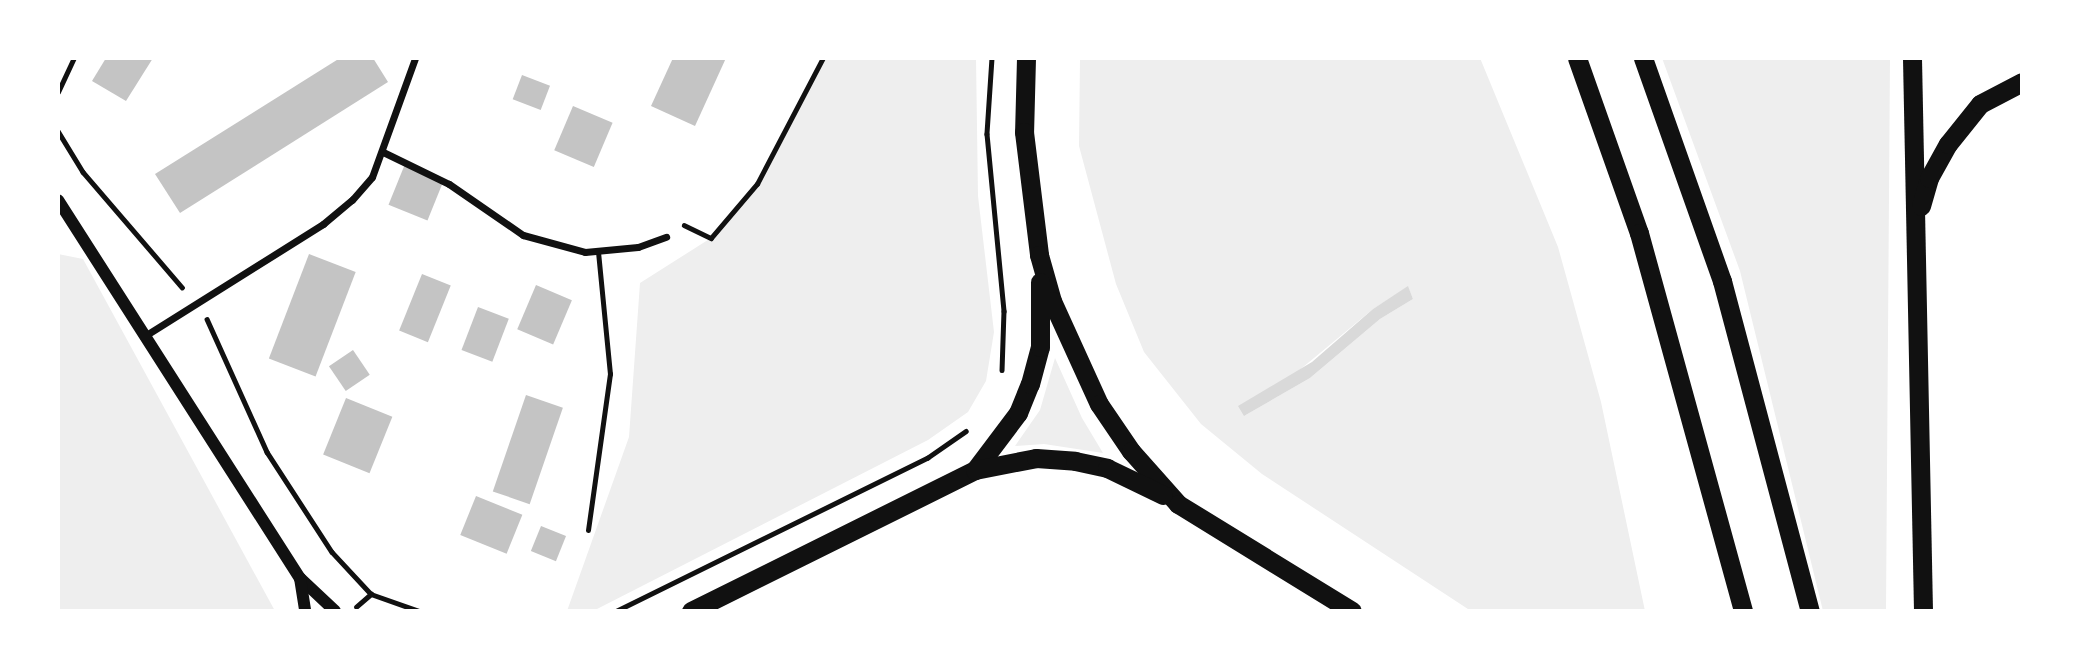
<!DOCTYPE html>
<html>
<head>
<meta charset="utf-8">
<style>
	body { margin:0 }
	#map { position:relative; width:2080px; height:669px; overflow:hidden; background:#fff; font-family:Ubuntu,sans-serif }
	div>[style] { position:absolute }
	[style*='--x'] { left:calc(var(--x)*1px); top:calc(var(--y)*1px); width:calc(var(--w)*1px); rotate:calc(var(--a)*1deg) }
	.green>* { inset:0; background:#eee }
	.water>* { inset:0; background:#d9d9d9 }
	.building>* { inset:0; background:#c4c4c4; transform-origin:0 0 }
	.path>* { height:4.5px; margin:-2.25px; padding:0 2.25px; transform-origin:2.25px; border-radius:2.25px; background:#111 }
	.service>* { height:5px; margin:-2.5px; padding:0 2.5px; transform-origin:2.5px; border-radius:2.5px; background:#111 }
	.minor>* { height:7px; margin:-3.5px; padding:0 3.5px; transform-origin:3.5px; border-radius:3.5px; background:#111 }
	.tertiary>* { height:12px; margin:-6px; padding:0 6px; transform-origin:6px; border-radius:6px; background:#111 }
	.trunk>* { height:19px; margin:-9.5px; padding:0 9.5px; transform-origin:9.5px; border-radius:9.5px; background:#111 }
	span { translate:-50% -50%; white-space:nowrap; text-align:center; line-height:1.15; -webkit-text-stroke:5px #fff; paint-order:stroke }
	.frame { position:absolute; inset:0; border:60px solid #fff; pointer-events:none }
</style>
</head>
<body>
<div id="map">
	<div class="green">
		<i style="clip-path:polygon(823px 58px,976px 58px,978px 196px,994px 332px,986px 381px,968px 412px,928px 440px,597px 609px,567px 611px,629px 437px,640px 283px,711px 238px,757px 184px)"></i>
		<i style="clip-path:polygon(evenodd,1080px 58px,1480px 58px,1558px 247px,1601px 402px,1645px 611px,1471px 611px,1262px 474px,1201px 424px,1144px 352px,1116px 284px,1079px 146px,1080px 58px,1408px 287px,1413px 299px,1380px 319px,1310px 378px,1244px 416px,1373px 309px,1408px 287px)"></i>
		<i style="clip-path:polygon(1662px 58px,1890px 58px,1886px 611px,1823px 611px,1740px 271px)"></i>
		<i style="clip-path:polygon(58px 254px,83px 259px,275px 611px,58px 611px)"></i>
		<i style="clip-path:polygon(1055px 358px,1082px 418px,1103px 453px,1044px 444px,1015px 446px,1040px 410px)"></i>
	</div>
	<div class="water">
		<i style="clip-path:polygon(1408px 286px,1413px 299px,1380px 319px,1310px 378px,1244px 416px,1238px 406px,1312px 362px,1373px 309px)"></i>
	</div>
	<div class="building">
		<i style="clip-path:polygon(106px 58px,153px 58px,126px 101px,92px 81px)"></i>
		<i style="clip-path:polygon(340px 58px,373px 58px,388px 82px,180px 213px,155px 174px)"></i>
		<i style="clip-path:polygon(673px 58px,726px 58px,695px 126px,651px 106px)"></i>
		<i style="left:522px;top:75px;width:30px;height:26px;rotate:21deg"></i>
		<i style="left:573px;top:106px;width:43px;height:48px;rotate:23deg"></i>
		<i style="left:405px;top:164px;width:42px;height:44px;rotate:22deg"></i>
		<i style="left:309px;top:254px;width:50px;height:112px;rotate:21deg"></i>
		<i style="left:422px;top:274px;width:31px;height:61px;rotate:22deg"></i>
		<i style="left:536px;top:285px;width:39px;height:48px;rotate:23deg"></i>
		<i style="left:478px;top:307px;width:33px;height:46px;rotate:21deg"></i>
		<i style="left:353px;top:350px;width:30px;height:29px;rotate:56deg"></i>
		<i style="left:526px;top:395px;width:39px;height:102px;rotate:19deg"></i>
		<i style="left:346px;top:398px;width:50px;height:61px;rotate:22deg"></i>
		<i style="left:476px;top:496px;width:50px;height:42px;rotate:22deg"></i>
		<i style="left:541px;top:526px;width:27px;height:27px;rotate:22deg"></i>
	</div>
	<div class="path">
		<i style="--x:992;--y:58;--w:76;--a:93.8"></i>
		<i style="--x:987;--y:134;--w:178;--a:84.5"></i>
		<i style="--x:1004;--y:311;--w:59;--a:91.9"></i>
		<i style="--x:58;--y:92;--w:38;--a:-65"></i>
		<i style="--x:58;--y:131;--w:48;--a:58.6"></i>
		<i style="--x:83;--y:172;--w:152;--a:49.3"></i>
		<i style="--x:684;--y:225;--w:30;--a:26"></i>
		<i style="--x:711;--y:238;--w:71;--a:-49.6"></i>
		<i style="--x:757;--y:184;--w:142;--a:-62.4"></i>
		<i style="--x:207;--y:319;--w:146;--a:65.7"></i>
		<i style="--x:267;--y:452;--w:119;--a:57"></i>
		<i style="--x:332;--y:552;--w:57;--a:47.1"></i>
		<i style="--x:371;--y:594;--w:51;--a:19.5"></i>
		<i style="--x:356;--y:607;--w:20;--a:-41"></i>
		<i style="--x:616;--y:611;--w:347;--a:-26.2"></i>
		<i style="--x:927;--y:458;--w:47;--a:-34.7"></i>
	</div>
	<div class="service">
		<i style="--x:588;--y:530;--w:158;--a:-82"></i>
		<i style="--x:610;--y:374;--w:124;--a:-95.6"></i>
	</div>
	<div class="minor">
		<i style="--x:383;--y:152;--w:73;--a:25.9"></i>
		<i style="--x:449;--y:184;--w:90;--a:34.6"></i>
		<i style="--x:523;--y:235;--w:64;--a:15.3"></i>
		<i style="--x:585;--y:252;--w:53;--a:-5.4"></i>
		<i style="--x:638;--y:247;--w:30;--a:-20"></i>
		<i style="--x:143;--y:337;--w:213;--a:-32.1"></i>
		<i style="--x:323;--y:224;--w:38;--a:-40"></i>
		<i style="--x:352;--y:200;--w:30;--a:-49"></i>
		<i style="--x:372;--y:177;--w:127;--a:-70.1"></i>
	</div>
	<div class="tertiary">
		<i style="--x:58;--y:200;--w:449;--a:57.4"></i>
		<i style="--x:300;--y:578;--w:48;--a:43.3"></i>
		<i style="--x:300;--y:578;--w:33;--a:81"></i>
	</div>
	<div class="trunk">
		<i style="--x:1026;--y:58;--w:74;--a:91.5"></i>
		<i style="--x:1024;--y:132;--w:124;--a:83"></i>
		<i style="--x:1039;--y:255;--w:48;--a:74.2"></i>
		<i style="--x:1052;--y:301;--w:113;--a:65.5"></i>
		<i style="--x:1099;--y:404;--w:57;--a:55.8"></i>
		<i style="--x:1131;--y:451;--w:71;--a:48.4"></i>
		<i style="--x:1178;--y:504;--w:204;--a:31.6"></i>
		<i style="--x:1577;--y:58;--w:186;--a:70.5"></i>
		<i style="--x:1639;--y:233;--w:392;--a:74.6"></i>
		<i style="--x:1643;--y:58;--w:237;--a:70.5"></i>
		<i style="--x:1722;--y:281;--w:342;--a:75.1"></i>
		<i style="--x:1912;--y:58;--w:553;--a:88.86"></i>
		<i style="--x:1921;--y:206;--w:29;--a:-74"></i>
		<i style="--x:1929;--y:178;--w:39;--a:-61"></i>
		<i style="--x:1948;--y:144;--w:51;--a:-51.3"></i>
		<i style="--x:1980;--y:104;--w:47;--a:-27.6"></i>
		<i style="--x:975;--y:470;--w:71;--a:-53"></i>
		<i style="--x:1018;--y:413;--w:31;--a:-68"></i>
		<i style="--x:1030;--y:384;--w:38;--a:-75"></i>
		<i style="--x:1040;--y:347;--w:65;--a:-90"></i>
		<i style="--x:691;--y:611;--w:317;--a:-26.4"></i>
		<i style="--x:975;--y:470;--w:62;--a:-11.1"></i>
		<i style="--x:1036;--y:458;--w:39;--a:4"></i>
		<i style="--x:1075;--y:461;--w:33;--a:12"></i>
		<i style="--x:1107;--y:468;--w:62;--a:25.7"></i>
	</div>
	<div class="frame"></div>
</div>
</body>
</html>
